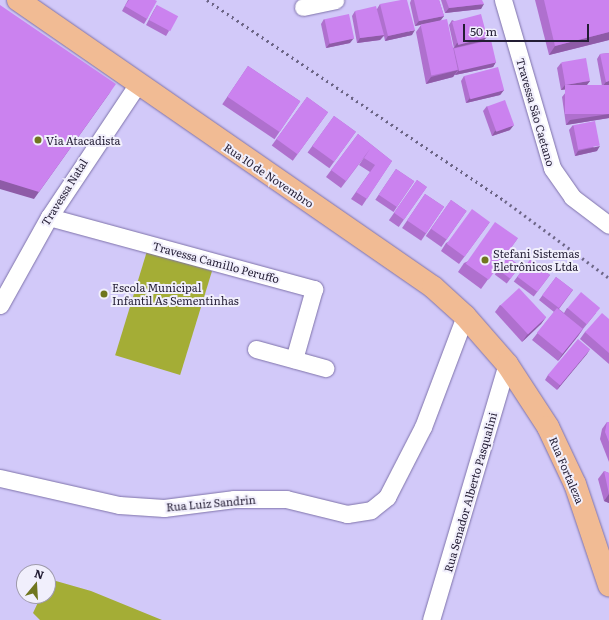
<!DOCTYPE html>
<html>
<head>
<meta charset="utf-8">
<style>
	body { margin:0 }
	#map { position:relative; width:609px; height:620px; overflow:hidden; background:#d2c9f9; font-family:Literata,serif }
	div>[style] { position:absolute }
	[style*='--x'] { left:calc(var(--x)*1px); top:calc(var(--y)*1px); width:calc(var(--w)*1px); rotate:calc(var(--a)*1deg) }
	.green>* { inset:0; background:#a4ad36; transform-origin:0 0 }
	.roads { filter:drop-shadow(0 0 1px #7e72aa) drop-shadow(0 0 1px #7e72aa) }
	.minor>* { height:17px; margin:-8.5px; padding:0 8.5px; transform-origin:8.5px; border-radius:8.5px; background:#fff }
	.major>* { height:22px; margin:-11px; padding:0 11px; transform-origin:11px; border-radius:11px; background:#f1bb94 }
	.rail>* { height:3px; margin-top:-1.5px; transform-origin:0; background:repeating-linear-gradient(90deg,#6b6485 0 2px,transparent 0 6px) }
	.wall>* { inset:0; background:#af70ce; transform-origin:0 0 }
	.shaded-wall>* { inset:0; background:#8e5ba7 }
	.building>* { inset:0; background:#cb82ef; transform-origin:0 0 }
	.dots>* { width:11px; height:11px; translate:-50% -50%; box-sizing:border-box; border:2px solid #f1effc; border-radius:50% }
	span { translate:-50% -50%; white-space:nowrap; text-align:center; line-height:1.15; -webkit-text-stroke:4px #f1effc; paint-order:stroke }
	.street-label { font-size:11px; color:#231d34 }
	.poi-label { font-size:11px; color:#231d34 }
	.left { translate:0 -50%; text-align:left }
	.north { position:absolute; left:16px; top:564px; width:40px; height:40px; box-sizing:border-box; background:#f1effc; border:1px solid #9f9bac; border-radius:50%; rotate:18deg; font-size:11px; font-weight:700; line-height:16px; text-align:center; color:#231d34 }
	.north::after { content:''; display:block; margin:auto; width:14px; height:18px; background:#70761f; clip-path:polygon(50% 0,100% 100%,50% 72%,0 100%) }
	.scale { position:absolute; left:463px; top:24px; width:126px; height:18px; box-sizing:border-box; border:2px solid #231d34; border-top:0; padding-left:5px; font-size:12px; line-height:14px; white-space:nowrap; color:#231d34; -webkit-text-stroke:3px #f1effc; paint-order:stroke }
</style>
</head>
<body>
<div id="map">
	<div class="green">
		<i style="left:147px;top:251px;width:68px;height:109px;rotate:17deg"></i>
		<i style="clip-path:polygon(49px 579px,91px 591px,162px 620px,40px 620px,33px 613px,41px 596px,48px 596px)"></i>
	</div>
	<div class="roads">
		<div class="minor">
			<i style="--x:503;--y:0;--w:175;--a:73.7"></i>
			<i style="--x:552;--y:168;--w:35;--a:55"></i>
			<i style="--x:572;--y:197;--w:46;--a:37.1"></i>
			<i style="--x:303;--y:7;--w:33;--a:-12"></i>
			<i style="--x:49;--y:217;--w:275;--a:15.2"></i>
			<i style="--x:314;--y:289;--w:73;--a:105.9"></i>
			<i style="--x:0;--y:305;--w:101;--a:-60.9"></i>
			<i style="--x:49;--y:217;--w:159;--a:-56.3"></i>
			<i style="--x:256;--y:349;--w:72;--a:15.4"></i>
			<i style="--x:0;--y:478;--w:122;--a:12.8"></i>
			<i style="--x:119;--y:505;--w:45;--a:3.8"></i>
			<i style="--x:164;--y:508;--w:71;--a:-7.3"></i>
			<i style="--x:234;--y:499;--w:52;--a:0"></i>
			<i style="--x:286;--y:499;--w:63;--a:13.8"></i>
			<i style="--x:347;--y:514;--w:24;--a:-9"></i>
			<i style="--x:371;--y:510;--w:21;--a:-39"></i>
			<i style="--x:387;--y:497;--w:79;--a:-62.8"></i>
			<i style="--x:423;--y:427;--w:119;--a:-69.3"></i>
			<i style="--x:431;--y:620;--w:267;--a:-73.5"></i>
		</div>
		<div class="major">
			<i style="--x:18;--y:0;--w:505;--a:34.67"></i>
			<i style="--x:433;--y:287;--w:43;--a:42.2"></i>
			<i style="--x:465;--y:316;--w:64;--a:48.8"></i>
			<i style="--x:507;--y:364;--w:75;--a:56.9"></i>
			<i style="--x:548;--y:427;--w:63;--a:64.7"></i>
			<i style="--x:575;--y:484;--w:107;--a:71.4"></i>
		</div>
	</div>
	<div class="rail">
		<i style="--x:207;--y:0;--w:359;--a:34"></i>
		<i style="--x:505;--y:201;--w:129;--a:36.5"></i>
	</div>
	<div class="wall">
		<i style="clip-path:polygon(128px 0,155px 0,147px 19px,144px 24px,122px 11px)"></i>
		<i style="clip-path:polygon(411px 0,439px 0,444px 16px,440px 21px,415px 26px,410px 3px)"></i>
		<i style="clip-path:polygon(441px 0,482px 0,481px 9px,445px 13px)"></i>
		<i style="clip-path:polygon(535px 0,609px 0,609px 40px,549px 55px)"></i>
		<i style="clip-path:polygon(380px 4px,412px 35px,385px 41px,384px 36px,380px 40px,357px 43px,352px 16px,355px 11px,377px 9px)"></i>
		<i style="clip-path:polygon(157px 5px,169px 31px,166px 36px,146px 25px,154px 10px)"></i>
		<i style="clip-path:polygon(324px 19px,350px 43px,326px 48px,321px 24px)"></i>
		<i style="clip-path:polygon(452px 20px,487px 37px,483px 41px,496px 62px,493px 67px,455px 75px,455px 74px,453px 77px,426px 84px,416px 32px,421px 25px,454px 48px,449px 25px)"></i>
		<i style="clip-path:polygon(609px 53px,609px 118px,566px 125px,562px 97px,566px 92px,602px 86px,597px 59px,600px 54px)"></i>
		<i style="clip-path:polygon(561px 63px,590px 81px,586px 86px,561px 90px,557px 68px)"></i>
		<i style="left:248px;top:66px;width:63px;height:46px;rotate:34deg"></i>
		<i style="clip-path:polygon(464px 76px,504px 90px,500px 95px,466px 103px,461px 81px)"></i>
		<i style="left:307px;top:97px;width:26px;height:60px;rotate:36deg"></i>
		<i style="clip-path:polygon(487px 106px,510px 130px,492px 136px,483px 111px)"></i>
		<i style="left:334px;top:116px;width:27px;height:45px;rotate:36deg"></i>
		<i style="clip-path:polygon(573px 125px,597px 151px,575px 156px,569px 130px)"></i>
		<i style="clip-path:polygon(358px 134px,392px 161px,362px 206px,351px 199px,370px 172px,359px 165px,365px 156px,341px 188px,326px 177px)"></i>
		<i style="left:396px;top:169px;width:22px;height:37px;rotate:34deg"></i>
		<i style="left:417px;top:180px;width:12px;height:49px;rotate:35deg"></i>
		<i style="left:425px;top:194px;width:23px;height:41px;rotate:34deg"></i>
		<i style="left:451px;top:200px;width:19px;height:44px;rotate:35deg"></i>
		<i style="clip-path:polygon(490px 222px,459px 264px,441px 251px,446px 243px)"></i>
		<i style="clip-path:polygon(518px 238px,481px 289px,458px 272px,464px 263px)"></i>
		<i style="left:508px;top:257px;width:15px;height:22px;rotate:37deg"></i>
		<i style="left:530px;top:260px;width:25px;height:27px;rotate:37deg"></i>
		<i style="clip-path:polygon(556px 277px,573px 290px,559px 309px,564px 313px,567px 308px,596px 313px,583px 329px,578px 336px,558px 361px,532px 340px,554px 312px,539px 300px)"></i>
		<i style="clip-path:polygon(500px 305px,546px 317px,541px 324px,522px 342px,495px 312px)"></i>
		<i style="clip-path:polygon(609px 319px,609px 364px,580px 339px,585px 332px)"></i>
		<i style="clip-path:polygon(590px 349px,557px 390px,545px 380px,548px 375px)"></i>
		<i style="clip-path:polygon(607px 422px,609px 422px,609px 462px,600px 439px,602px 429px)"></i>
		<i style="clip-path:polygon(604px 471px,609px 473px,609px 503px,604px 501px,598px 479px)"></i>
	</div>
	<div class="shaded-wall">
		<i style="clip-path:polygon(484px 4px,481px 9px,445px 13px,449px 8px)"></i>
		<i style="clip-path:polygon(444px 16px,440px 21px,415px 26px,419px 21px)"></i>
		<i style="clip-path:polygon(415px 30px,412px 35px,385px 41px,388px 36px)"></i>
		<i style="clip-path:polygon(609px 32px,609px 40px,549px 55px,555px 46px)"></i>
		<i style="clip-path:polygon(384px 35px,380px 40px,357px 43px,360px 38px)"></i>
		<i style="clip-path:polygon(487px 37px,483px 41px,454px 48px,457px 43px)"></i>
		<i style="clip-path:polygon(354px 38px,350px 43px,326px 48px,330px 43px)"></i>
		<i style="clip-path:polygon(496px 62px,493px 67px,455px 75px,459px 70px)"></i>
		<i style="clip-path:polygon(458px 70px,453px 77px,426px 84px,431px 77px)"></i>
		<i style="clip-path:polygon(590px 81px,586px 86px,561px 90px,565px 85px)"></i>
		<i style="clip-path:polygon(609px 81px,609px 85px,602px 87px,606px 82px)"></i>
		<i style="clip-path:polygon(504px 90px,500px 95px,466px 103px,470px 98px)"></i>
		<i style="clip-path:polygon(111px 91px,34px 199px,0 189px,0 180px)"></i>
		<i style="clip-path:polygon(609px 114px,609px 118px,566px 125px,570px 120px)"></i>
		<i style="clip-path:polygon(514px 125px,510px 130px,492px 136px,495px 131px)"></i>
		<i style="clip-path:polygon(600px 146px,597px 151px,575px 156px,578px 151px)"></i>
		<i style="clip-path:polygon(546px 317px,541px 324px,522px 342px,527px 335px)"></i>
		<i style="clip-path:polygon(583px 329px,578px 336px,558px 361px,563px 353px)"></i>
		<i style="clip-path:polygon(590px 349px,587px 354px,557px 390px,560px 385px)"></i>
		<i style="clip-path:polygon(609px 494px,609px 503px,604px 501px)"></i>
	</div>
	<div class="building">
		<i style="clip-path:polygon(129px 0,155px 0,157px 1px,147px 19px,125px 6px)"></i>
		<i style="clip-path:polygon(401px 0,407px 0,415px 30px,388px 36px,380px 4px)"></i>
		<i style="clip-path:polygon(414px 0,439px 0,444px 16px,419px 21px)"></i>
		<i style="clip-path:polygon(446px 0,482px 0,484px 4px,449px 8px)"></i>
		<i style="clip-path:polygon(544px 0,609px 0,609px 32px,555px 46px)"></i>
		<i style="clip-path:polygon(0 5px,116px 84px,39px 192px,0 180px)"></i>
		<i style="left:157px;top:5px;width:24px;height:17px;rotate:28deg"></i>
		<i style="clip-path:polygon(376px 6px,384px 35px,360px 38px,355px 11px)"></i>
		<i style="left:349px;top:14px;width:25px;height:25px;rotate:78deg"></i>
		<i style="left:481px;top:14px;width:24px;height:30px;rotate:75deg"></i>
		<i style="left:447px;top:19px;width:52px;height:27px;rotate:78deg"></i>
		<i style="left:491px;top:40px;width:23px;height:38px;rotate:77deg"></i>
		<i style="clip-path:polygon(609px 53px,609px 81px,606px 82px,600px 54px)"></i>
		<i style="left:586px;top:58px;width:23px;height:25px;rotate:80deg"></i>
		<i style="left:248px;top:66px;width:63px;height:37px;rotate:34deg"></i>
		<i style="left:498px;top:67px;width:24px;height:35px;rotate:75deg"></i>
		<i style="left:609px;top:85px;width:29px;height:44px;rotate:90deg"></i>
		<i style="left:307px;top:97px;width:26px;height:52px;rotate:36deg"></i>
		<i style="left:505px;top:100px;width:27px;height:19px;rotate:70deg"></i>
		<i style="left:334px;top:116px;width:27px;height:37px;rotate:36deg"></i>
		<i style="left:595px;top:121px;width:25px;height:22px;rotate:79deg"></i>
		<i style="clip-path:polygon(358px 134px,392px 161px,367px 199px,356px 192px,375px 165px,364px 158px,370px 149px,346px 181px,331px 170px)"></i>
		<i style="left:396px;top:169px;width:22px;height:31px;rotate:34deg"></i>
		<i style="left:417px;top:180px;width:12px;height:40px;rotate:35deg"></i>
		<i style="left:425px;top:194px;width:23px;height:32px;rotate:34deg"></i>
		<i style="left:451px;top:200px;width:19px;height:35px;rotate:35deg"></i>
		<i style="left:472px;top:209px;width:22px;height:43px;rotate:36deg"></i>
		<i style="left:495px;top:222px;width:28px;height:51px;rotate:35deg"></i>
		<i style="left:508px;top:257px;width:15px;height:16px;rotate:37deg"></i>
		<i style="left:530px;top:260px;width:25px;height:21px;rotate:37deg"></i>
		<i style="left:556px;top:277px;width:21px;height:23px;rotate:37deg"></i>
		<i style="left:519px;top:288px;width:40px;height:25px;rotate:47deg"></i>
		<i style="left:581px;top:292px;width:25px;height:21px;rotate:40deg"></i>
		<i style="left:557px;top:308px;width:33px;height:32px;rotate:39deg"></i>
		<i style="clip-path:polygon(602px 313px,609px 319px,609px 353px,585px 332px)"></i>
		<i style="left:578px;top:339px;width:16px;height:47px;rotate:40deg"></i>
		<i style="clip-path:polygon(607px 422px,609px 422px,609px 442px,605px 432px)"></i>
		<i style="clip-path:polygon(604px 471px,609px 473px,609px 494px)"></i>
	</div>
	<div class="dots">
		<i style="left:38px;top:140px;background:#70761f"></i>
		<i style="left:485px;top:260px;background:#70761f"></i>
		<i style="left:104px;top:294px;background:#70761f"></i>
	</div>
	<div class="street-label">
		<span style="left:536px;top:112px;rotate:74deg">Travessa São Caetano</span>
		<span style="left:269px;top:175px;rotate:34deg">Rua 10 de Novembro</span>
		<span style="left:64px;top:192px;rotate:-58deg">Travessa Natal</span>
		<span style="left:216px;top:262px;rotate:15deg">Travessa Camillo Peruffo</span>
		<span style="left:567px;top:470px;rotate:67deg">Rua Fortaleza</span>
		<span style="left:470px;top:492px;rotate:-74deg">Rua Senador Alberto Pasqualini</span>
		<span style="left:211px;top:503px;rotate:-5deg">Rua Luiz Sandrin</span>
	</div>
	<div class="poi-label">
		<span class="left" style="left:46px;top:140px">Via Atacadista</span>
		<span class="left" style="left:493px;top:260px">Stefani Sistemas<br>Eletrônicos Ltda</span>
		<span class="left" style="left:112px;top:294px">Escola Municipal<br>Infantil As Sementinhas</span>
	</div>
	<div class="north">N</div>
	<div class="scale">50 m</div>
</div>
</body>
</html>
